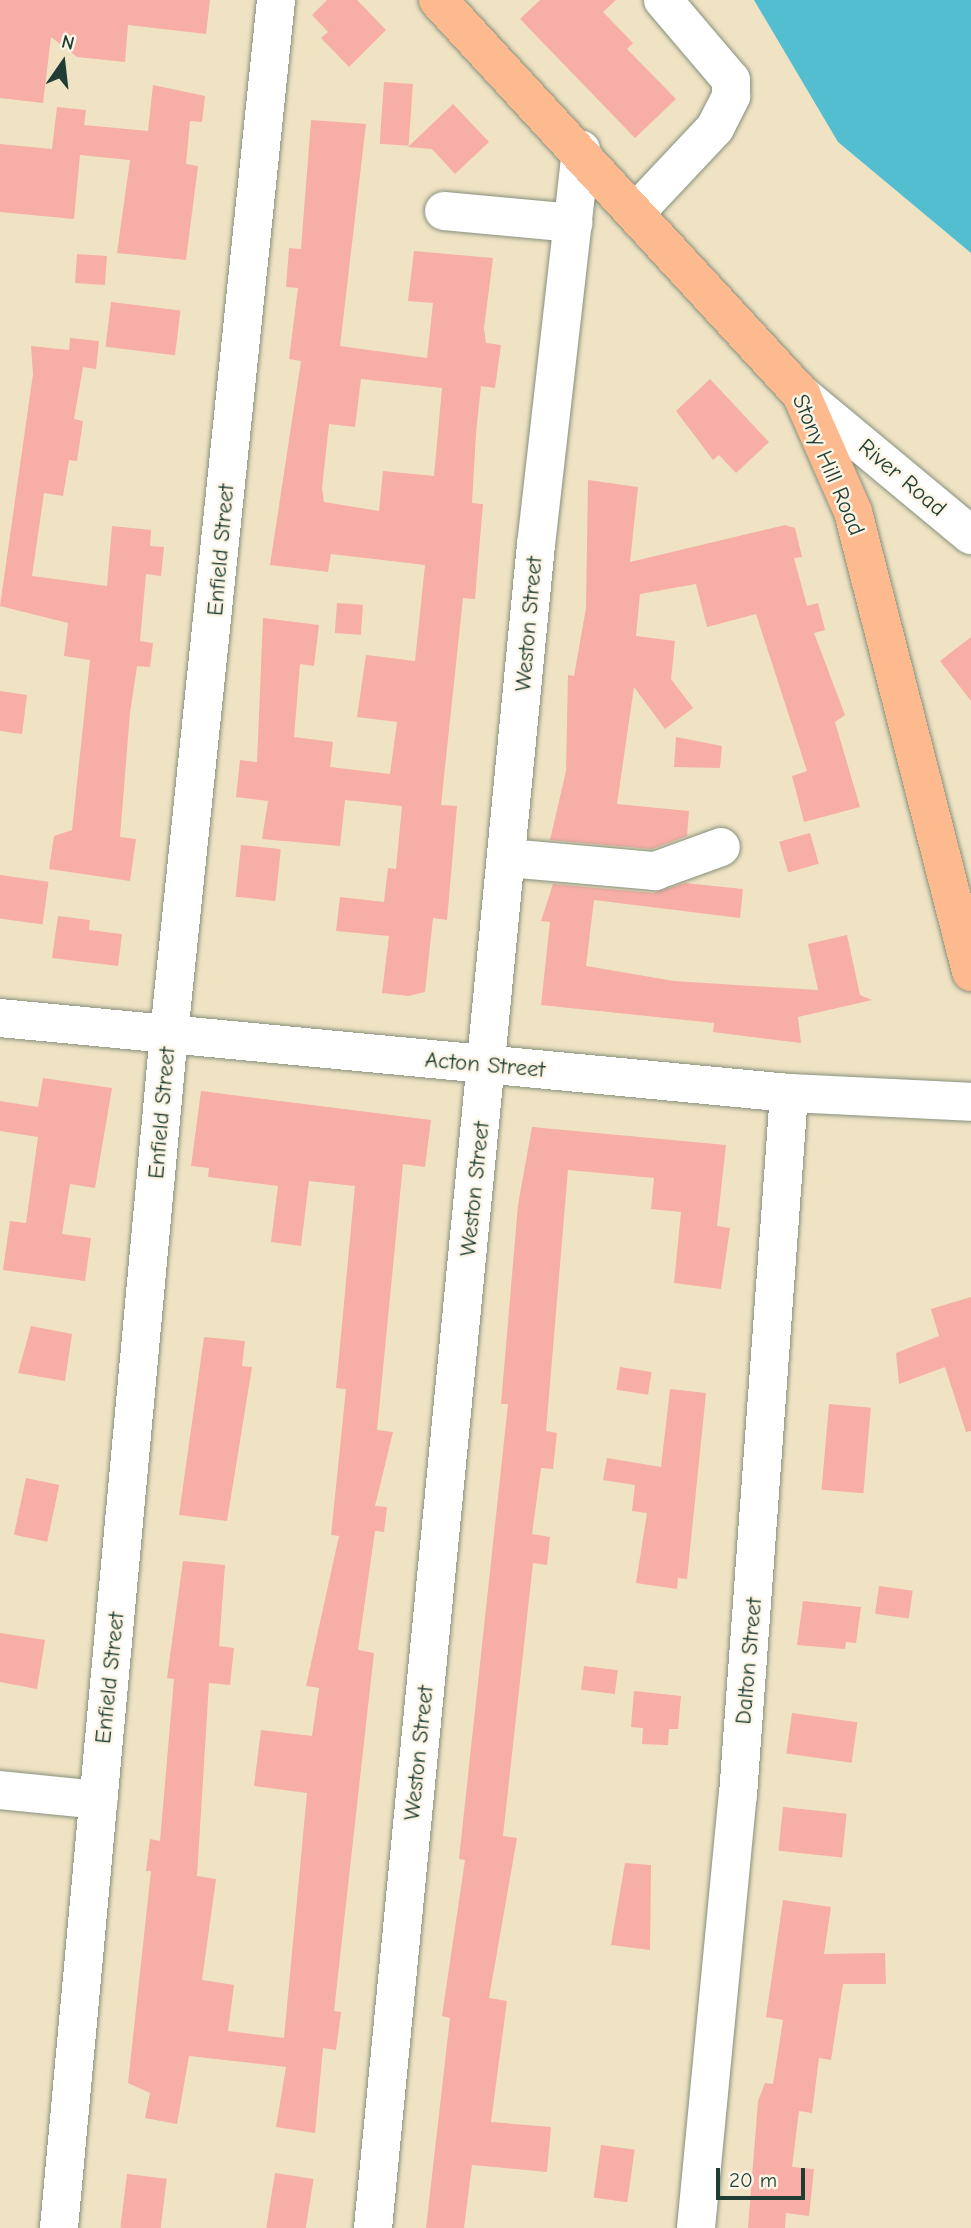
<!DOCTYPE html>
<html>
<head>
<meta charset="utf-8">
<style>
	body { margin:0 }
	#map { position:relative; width:971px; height:2228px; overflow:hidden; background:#efe3c4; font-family:"Comic Neue",sans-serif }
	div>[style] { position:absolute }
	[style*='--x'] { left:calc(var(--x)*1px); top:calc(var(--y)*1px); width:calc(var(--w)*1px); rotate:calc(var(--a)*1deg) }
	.water>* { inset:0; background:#54bed1 }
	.building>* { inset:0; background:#f7aea7; transform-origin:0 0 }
	.roads { filter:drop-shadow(0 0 2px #87907c) drop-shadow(0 0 2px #87907c) }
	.minor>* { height:38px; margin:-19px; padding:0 19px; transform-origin:19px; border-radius:19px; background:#fff }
	.major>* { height:38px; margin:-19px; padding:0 19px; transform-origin:19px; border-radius:19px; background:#fcba8e }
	span { translate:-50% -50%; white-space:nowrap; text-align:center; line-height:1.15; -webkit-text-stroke:5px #fcf5e5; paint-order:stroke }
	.street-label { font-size:23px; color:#1f3d34 }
	.north { position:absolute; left:28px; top:28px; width:70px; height:70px; -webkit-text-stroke:5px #fcf5e5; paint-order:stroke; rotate:14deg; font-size:19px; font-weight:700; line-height:28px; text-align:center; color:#1f3d34 }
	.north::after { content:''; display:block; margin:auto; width:24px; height:32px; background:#1f3d34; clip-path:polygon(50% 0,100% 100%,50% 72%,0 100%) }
	.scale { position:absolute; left:716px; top:2168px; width:89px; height:32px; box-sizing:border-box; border:4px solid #1f3d34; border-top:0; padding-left:9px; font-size:21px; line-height:24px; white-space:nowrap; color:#1f3d34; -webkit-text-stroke:5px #fcf5e5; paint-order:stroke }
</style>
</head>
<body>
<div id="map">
	<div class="water">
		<i style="clip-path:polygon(754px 0,971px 0,971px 253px,838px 142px)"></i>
	</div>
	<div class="building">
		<i style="clip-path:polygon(0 0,210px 0,206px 34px,128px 25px,125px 62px,77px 57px,51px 37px,43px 103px,0 98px)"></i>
		<i style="clip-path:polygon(327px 0,357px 0,386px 30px,349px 67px,321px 38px,328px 32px,312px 15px)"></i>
		<i style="clip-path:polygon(540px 0,616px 0,603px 12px,633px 43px,627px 49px,676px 99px,635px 138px,520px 19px)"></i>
		<i style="left:384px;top:82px;width:29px;height:62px;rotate:4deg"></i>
		<i style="clip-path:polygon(153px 85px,205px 96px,202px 122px,190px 121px,186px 164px,198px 166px,186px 260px,117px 253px,130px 160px,80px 155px,74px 219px,0 212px,0 144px,52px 149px,57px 107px,86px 110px,84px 125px,148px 131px)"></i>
		<i style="clip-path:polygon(453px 104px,489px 142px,455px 174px,432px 149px,408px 147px)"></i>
		<i style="clip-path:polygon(evenodd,311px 120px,366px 124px,340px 346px,427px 358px,433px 303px,408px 301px,414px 251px,493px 258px,484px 328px,486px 343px,501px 345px,495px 388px,481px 386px,476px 433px,472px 503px,483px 504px,477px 574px,475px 599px,463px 598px,441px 805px,457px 806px,447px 920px,433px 918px,425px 992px,408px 996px,382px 993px,389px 936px,336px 931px,340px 897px,384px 902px,388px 868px,396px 869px,402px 806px,345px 800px,340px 846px,262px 839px,268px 801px,236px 797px,240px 760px,257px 762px,263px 618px,319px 625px,314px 666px,300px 664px,294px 737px,333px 742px,330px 767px,390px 774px,397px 722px,357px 717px,366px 655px,415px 661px,425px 565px,331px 554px,328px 572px,270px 565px,301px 361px,289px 359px,298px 288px,286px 287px,289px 248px,301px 249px,311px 120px,361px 379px,442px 388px,434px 476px,383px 471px,379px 511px,324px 502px,322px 488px,329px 424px,355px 427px,361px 379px)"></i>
		<i style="left:77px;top:254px;width:30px;height:29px;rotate:4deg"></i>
		<i style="left:111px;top:302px;width:70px;height:45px;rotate:7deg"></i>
		<i style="clip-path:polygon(70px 338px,99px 341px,96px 369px,83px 367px,74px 419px,83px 421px,77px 461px,69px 460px,63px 496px,44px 493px,32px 576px,107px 586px,112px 526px,151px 530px,150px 546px,164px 547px,161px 576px,146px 574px,140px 641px,153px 643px,150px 667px,137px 666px,130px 713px,120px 837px,136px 839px,130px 881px,49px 869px,54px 836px,72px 830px,90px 660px,64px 656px,68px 623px,0 606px,33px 374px,31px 346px,69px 350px)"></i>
		<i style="clip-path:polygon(710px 379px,769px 442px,736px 473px,719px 455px,713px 460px,676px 411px)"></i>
		<i style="clip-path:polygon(588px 480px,638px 487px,630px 562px,785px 525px,795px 528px,802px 557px,794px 558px,807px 606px,818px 603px,825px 630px,814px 633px,845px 715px,835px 722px,860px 807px,804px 822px,792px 776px,807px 771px,756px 614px,707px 627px,696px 584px,640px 594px,636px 636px,675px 641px,671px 679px,693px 708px,665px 729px,634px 687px,617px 804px,689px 811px,687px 836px,652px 849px,550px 840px,566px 771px,568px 675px,574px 676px,586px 608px)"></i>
		<i style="left:337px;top:603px;width:26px;height:30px;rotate:4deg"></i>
		<i style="clip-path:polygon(971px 637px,971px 701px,940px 661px)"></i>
		<i style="clip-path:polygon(0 691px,27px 695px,22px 734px,0 731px)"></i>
		<i style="clip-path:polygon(676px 737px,722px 746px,720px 768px,674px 767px)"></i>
		<i style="left:810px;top:833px;width:32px;height:32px;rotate:74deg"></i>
		<i style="left:241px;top:845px;width:40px;height:52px;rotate:6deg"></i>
		<i style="left:0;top:875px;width:49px;height:43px;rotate:8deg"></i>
		<i style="clip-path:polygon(685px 883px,743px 889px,740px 918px,594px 900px,586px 966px,674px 981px,818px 990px,808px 944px,847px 935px,860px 995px,872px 1000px,798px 1017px,801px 1043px,713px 1032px,714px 1023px,541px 1005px,550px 922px,541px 921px,553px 884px,653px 893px)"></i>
		<i style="clip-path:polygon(58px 916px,90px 920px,89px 930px,122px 934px,118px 966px,52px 958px)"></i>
		<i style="clip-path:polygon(43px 1078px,112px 1088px,95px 1188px,70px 1184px,62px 1234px,91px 1238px,85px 1281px,3px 1270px,10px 1221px,26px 1223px,38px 1137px,0 1131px,0 1101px,38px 1107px)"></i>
		<i style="clip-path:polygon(201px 1091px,431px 1120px,425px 1167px,403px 1164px,377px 1430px,393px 1432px,375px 1506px,387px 1507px,384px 1532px,375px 1531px,358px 1650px,374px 1653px,334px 2011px,341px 2012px,336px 2050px,323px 2048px,315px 2133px,276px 2127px,286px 2067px,189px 2056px,177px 2124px,145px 2118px,150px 2093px,128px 2083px,151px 1871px,146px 1871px,150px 1839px,160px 1841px,174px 1679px,167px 1678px,183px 1561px,225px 1565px,219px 1646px,234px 1648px,230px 1685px,209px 1683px,197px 1876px,216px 1879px,202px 1980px,234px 1985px,228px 2031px,284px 2038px,307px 1793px,254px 1786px,261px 1730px,312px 1736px,319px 1688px,306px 1686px,339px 1536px,331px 1535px,346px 1389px,336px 1388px,355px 1186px,309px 1181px,301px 1246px,271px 1242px,278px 1186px,208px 1177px,209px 1168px,191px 1166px)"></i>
		<i style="clip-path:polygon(532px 1127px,726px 1145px,717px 1226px,730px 1228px,721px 1289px,674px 1283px,681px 1212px,651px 1209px,654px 1178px,568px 1170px,546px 1431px,557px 1433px,553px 1469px,541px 1468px,532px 1534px,550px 1537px,547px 1565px,533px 1563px,503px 1836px,517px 1838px,489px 1998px,507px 2001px,491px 2122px,551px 2127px,547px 2172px,472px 2165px,464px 2228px,426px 2228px,450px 2018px,442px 2016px,465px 1860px,459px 1859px,508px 1404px,501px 1404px,518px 1205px)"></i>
		<i style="clip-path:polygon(971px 1297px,971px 1431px,966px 1432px,945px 1367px,899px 1384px,896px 1353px,939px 1336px,931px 1309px)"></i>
		<i style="clip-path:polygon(31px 1326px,72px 1334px,65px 1381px,18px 1373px)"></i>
		<i style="clip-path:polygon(204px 1337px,245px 1341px,242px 1366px,252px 1367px,227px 1521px,179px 1515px)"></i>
		<i style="left:620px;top:1367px;width:32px;height:23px;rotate:9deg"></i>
		<i style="clip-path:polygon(670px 1389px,706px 1393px,687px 1579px,678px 1578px,677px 1589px,636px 1583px,647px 1513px,632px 1511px,635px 1485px,603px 1480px,607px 1458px,661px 1467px)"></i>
		<i style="left:829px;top:1404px;width:42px;height:86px;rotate:5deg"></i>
		<i style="left:26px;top:1478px;width:34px;height:58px;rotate:12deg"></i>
		<i style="left:879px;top:1586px;width:34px;height:28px;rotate:8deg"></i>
		<i style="clip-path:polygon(803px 1601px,861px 1607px,856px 1643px,846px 1642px,845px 1649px,797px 1645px)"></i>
		<i style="clip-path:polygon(0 1633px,45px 1640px,37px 1689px,0 1682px)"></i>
		<i style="left:584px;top:1666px;width:34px;height:24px;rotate:7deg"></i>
		<i style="clip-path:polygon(634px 1691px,681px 1696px,678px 1729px,669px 1729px,668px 1745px,642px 1744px,643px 1728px,631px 1727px)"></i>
		<i style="left:792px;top:1713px;width:66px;height:41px;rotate:8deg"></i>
		<i style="left:783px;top:1807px;width:64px;height:44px;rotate:6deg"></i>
		<i style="clip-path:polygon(625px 1863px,651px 1865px,650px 1950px,611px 1945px)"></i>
		<i style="clip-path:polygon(783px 1900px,831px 1907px,824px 1954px,885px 1953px,886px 1984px,843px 1984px,831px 2060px,819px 2058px,812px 2113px,799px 2111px,792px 2167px,814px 2169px,809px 2216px,786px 2213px,785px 2228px,748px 2228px,758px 2101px,765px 2083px,773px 2084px,783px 2020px,766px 2017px)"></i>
		<i style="left:601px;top:2145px;width:34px;height:53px;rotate:8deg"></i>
		<i style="left:275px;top:2173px;width:39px;height:56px;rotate:9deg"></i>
		<i style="left:127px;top:2174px;width:40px;height:54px;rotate:7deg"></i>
	</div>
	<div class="roads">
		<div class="minor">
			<i style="--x:444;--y:211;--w:130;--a:5.3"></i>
			<i style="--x:637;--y:211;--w:114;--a:-46.8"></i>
			<i style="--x:715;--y:128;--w:36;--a:-63"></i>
			<i style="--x:731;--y:96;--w:16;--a:-90"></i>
			<i style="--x:731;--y:80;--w:105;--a:-130.4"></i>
			<i style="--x:801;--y:394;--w:221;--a:39.7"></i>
			<i style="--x:508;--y:858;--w:148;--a:5.1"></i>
			<i style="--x:655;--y:871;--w:70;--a:-20"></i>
			<i style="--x:0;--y:1018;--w:793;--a:5.43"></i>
			<i style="--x:789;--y:1093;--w:182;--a:2.8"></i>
			<i style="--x:0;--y:1790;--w:99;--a:5.8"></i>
			<i style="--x:59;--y:2228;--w:1199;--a:-84.74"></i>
			<i style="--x:169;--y:1034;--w:1040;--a:-84.09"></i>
			<i style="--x:373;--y:2228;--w:1691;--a:-84.47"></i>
			<i style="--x:536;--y:545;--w:398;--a:-83.5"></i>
			<i style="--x:696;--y:2228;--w:435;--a:-84.5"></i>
			<i style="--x:738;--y:1795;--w:704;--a:-85.84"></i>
		</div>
		<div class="major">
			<i style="--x:438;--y:0;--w:536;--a:47.35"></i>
			<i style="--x:801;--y:394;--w:129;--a:66.2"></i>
			<i style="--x:853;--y:512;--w:475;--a:75.6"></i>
		</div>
	</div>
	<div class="street-label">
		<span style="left:828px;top:465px;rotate:67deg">Stony Hill Road</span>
		<span style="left:902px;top:478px;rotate:40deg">River Road</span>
		<span style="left:221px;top:550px;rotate:-85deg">Enfield Street</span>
		<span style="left:529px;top:624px;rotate:-85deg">Weston Street</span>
		<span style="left:485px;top:1065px;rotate:5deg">Acton Street</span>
		<span style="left:162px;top:1113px;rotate:-85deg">Enfield Street</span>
		<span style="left:475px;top:1189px;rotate:-84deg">Weston Street</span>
		<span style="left:749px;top:1661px;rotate:-85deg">Dalton Street</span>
		<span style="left:110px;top:1678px;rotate:-84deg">Enfield Street</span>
		<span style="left:419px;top:1753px;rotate:-84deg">Weston Street</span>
	</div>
	<div class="north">N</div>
	<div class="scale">20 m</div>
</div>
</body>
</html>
